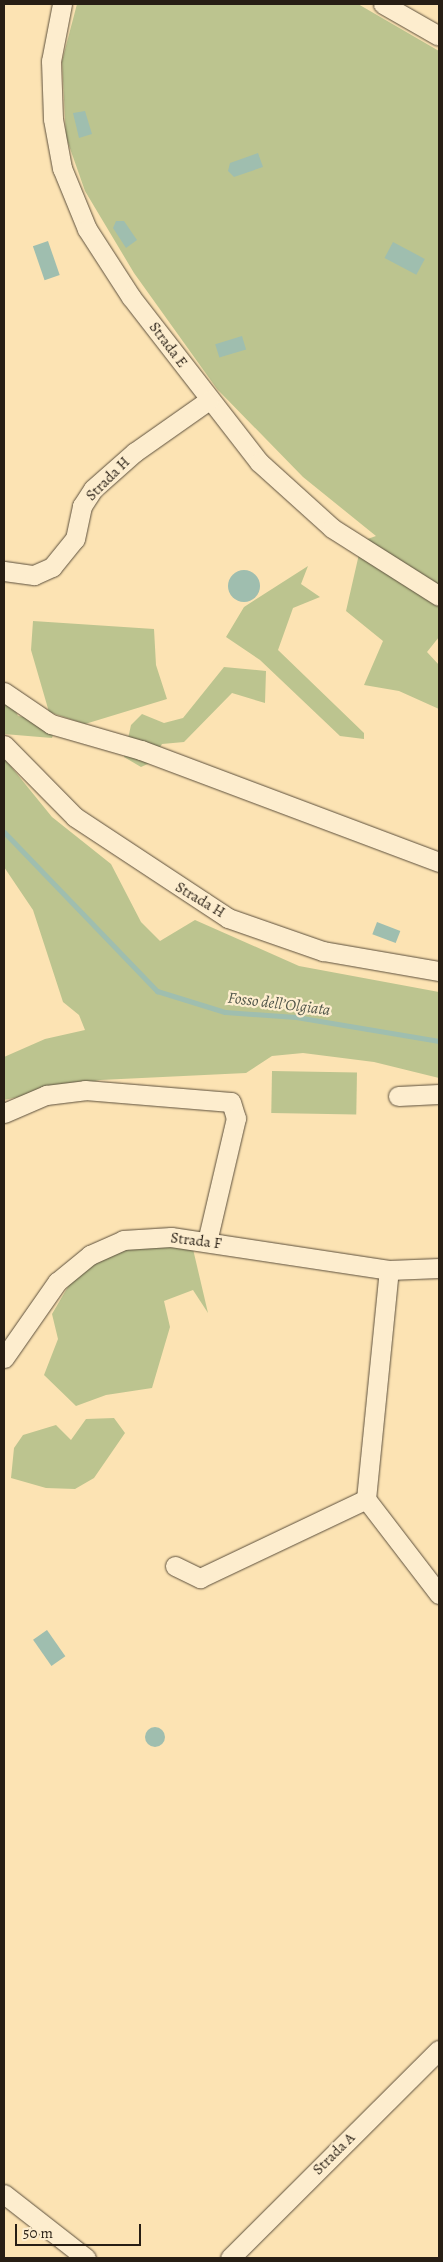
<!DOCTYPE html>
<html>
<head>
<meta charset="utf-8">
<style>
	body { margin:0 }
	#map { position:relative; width:443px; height:2262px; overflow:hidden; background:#fce3b3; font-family:Alegreya,serif }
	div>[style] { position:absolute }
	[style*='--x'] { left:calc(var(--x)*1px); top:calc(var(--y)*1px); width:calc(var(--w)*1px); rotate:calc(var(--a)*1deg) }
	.green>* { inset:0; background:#bcc48f; transform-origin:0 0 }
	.water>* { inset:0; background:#9fbeaf; transform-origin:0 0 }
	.round { border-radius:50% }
	.stream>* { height:5px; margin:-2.5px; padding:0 2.5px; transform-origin:2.5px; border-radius:2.5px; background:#9fbeaf }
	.roads { filter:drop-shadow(0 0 1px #5c4f3c) drop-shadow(0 0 1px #5c4f3c) }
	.minor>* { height:19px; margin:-9.5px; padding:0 9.5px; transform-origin:9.5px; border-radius:9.5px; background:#fdedce }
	span { translate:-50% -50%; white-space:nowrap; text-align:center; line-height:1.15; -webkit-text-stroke:4.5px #fdedce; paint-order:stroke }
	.street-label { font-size:15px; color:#271e14 }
	.water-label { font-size:16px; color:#51564a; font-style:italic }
	.frame { position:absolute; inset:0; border:5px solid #271e14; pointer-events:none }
	.scale { position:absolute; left:15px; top:2224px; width:126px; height:22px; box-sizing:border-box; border:2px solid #271e14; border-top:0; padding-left:6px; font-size:15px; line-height:18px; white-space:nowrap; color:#271e14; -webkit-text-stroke:4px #fdedce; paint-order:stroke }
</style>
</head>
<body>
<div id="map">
	<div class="green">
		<i style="clip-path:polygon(77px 4px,358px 4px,439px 51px,439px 637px,427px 652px,439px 665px,439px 709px,399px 691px,364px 685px,383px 641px,346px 611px,362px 541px,376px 536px,303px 477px,217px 389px,134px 273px,85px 191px,66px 137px,62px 61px)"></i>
		<i style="clip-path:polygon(308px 566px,301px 584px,320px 597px,293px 608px,278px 650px,364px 733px,364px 739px,340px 736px,260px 660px,226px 637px,244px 607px)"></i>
		<i style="clip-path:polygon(33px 621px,154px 629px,156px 665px,167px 699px,85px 724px,49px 712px,31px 650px)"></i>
		<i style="clip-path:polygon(224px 667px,266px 671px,265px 703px,232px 693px,184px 742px,162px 744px,150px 763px,141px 767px,124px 757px,131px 725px,142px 714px,164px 723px,183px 718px)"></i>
		<i style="clip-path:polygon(4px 686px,18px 716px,57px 722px,52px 738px,4px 734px)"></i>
		<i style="clip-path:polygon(4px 758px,52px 817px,111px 864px,141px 922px,160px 941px,195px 920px,299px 966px,439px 992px,439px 1078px,374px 1062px,303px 1053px,272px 1056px,246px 1073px,100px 1080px,4px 1100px,4px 1057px,45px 1039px,85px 1030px,79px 1015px,63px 1002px,33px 910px,4px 867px)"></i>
		<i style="left:272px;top:1071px;width:85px;height:42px;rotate:1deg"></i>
		<i style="clip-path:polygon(139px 1244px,193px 1249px,208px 1313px,193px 1290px,164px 1301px,170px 1327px,152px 1388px,106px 1395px,76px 1406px,44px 1375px,58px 1339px,52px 1314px,69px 1285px,96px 1263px)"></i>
		<i style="clip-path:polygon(114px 1418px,125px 1433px,94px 1478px,75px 1489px,46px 1488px,11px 1478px,14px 1448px,23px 1435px,56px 1425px,71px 1440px,86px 1419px)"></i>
	</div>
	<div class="water">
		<i style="clip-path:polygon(85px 111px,92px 134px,79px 138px,73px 113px)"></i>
		<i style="clip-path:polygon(258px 153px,263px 167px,234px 177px,228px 171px,230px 163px)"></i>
		<i style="clip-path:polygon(116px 221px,124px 221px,137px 240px,126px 248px,113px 228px)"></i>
		<i style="left:48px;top:241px;width:36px;height:16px;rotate:71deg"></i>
		<i style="left:393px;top:242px;width:36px;height:18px;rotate:28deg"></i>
		<i style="left:242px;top:336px;width:14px;height:28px;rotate:73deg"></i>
		<i class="round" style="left:228px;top:570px;width:32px;height:32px"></i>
		<i style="left:377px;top:922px;width:25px;height:13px;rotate:21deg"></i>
		<i style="left:47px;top:1630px;width:32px;height:17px;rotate:55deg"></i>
		<i class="round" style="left:145px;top:1727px;width:20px;height:20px"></i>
	</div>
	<div class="stream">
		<i style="--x:4;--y:832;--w:221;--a:46.1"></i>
		<i style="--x:157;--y:991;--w:71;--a:17.2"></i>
		<i style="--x:225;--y:1012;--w:71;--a:4"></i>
		<i style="--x:296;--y:1017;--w:145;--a:9.5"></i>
	</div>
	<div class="roads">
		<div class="minor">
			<i style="--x:62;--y:4;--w:58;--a:100.9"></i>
			<i style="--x:51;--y:61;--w:58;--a:88"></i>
			<i style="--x:53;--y:119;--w:50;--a:79.6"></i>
			<i style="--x:62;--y:168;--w:66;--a:67.7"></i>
			<i style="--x:87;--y:229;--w:81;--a:57.1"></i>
			<i style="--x:131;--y:297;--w:209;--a:52.2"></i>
			<i style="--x:259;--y:462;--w:98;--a:42.1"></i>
			<i style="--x:332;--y:528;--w:127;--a:32.4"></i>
			<i style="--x:383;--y:4;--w:64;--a:29.7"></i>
			<i style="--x:4;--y:571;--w:30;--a:8"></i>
			<i style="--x:34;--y:575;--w:20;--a:-24"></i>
			<i style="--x:52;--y:567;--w:36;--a:-51"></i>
			<i style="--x:75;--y:539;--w:34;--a:-78"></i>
			<i style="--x:82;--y:506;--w:20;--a:-57"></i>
			<i style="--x:93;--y:489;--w:56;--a:-41.4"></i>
			<i style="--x:135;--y:452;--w:90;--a:-35.1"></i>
			<i style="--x:4;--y:692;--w:57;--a:34.2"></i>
			<i style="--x:51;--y:724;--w:94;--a:16.1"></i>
			<i style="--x:141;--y:750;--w:318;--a:20.6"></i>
			<i style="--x:4;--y:745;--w:101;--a:45.4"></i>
			<i style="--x:75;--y:817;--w:183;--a:33.4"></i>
			<i style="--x:228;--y:918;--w:101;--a:19.2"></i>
			<i style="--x:323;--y:951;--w:118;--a:9.8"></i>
			<i style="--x:398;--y:1096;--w:41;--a:-2.8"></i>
			<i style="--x:4;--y:1113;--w:46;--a:-23.2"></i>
			<i style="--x:46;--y:1095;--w:39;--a:-7"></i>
			<i style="--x:85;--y:1090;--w:146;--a:4.7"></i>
			<i style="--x:231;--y:1102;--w:17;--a:73"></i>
			<i style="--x:236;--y:1118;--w:127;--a:103.2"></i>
			<i style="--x:4;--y:1358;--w:93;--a:-55.1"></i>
			<i style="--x:57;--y:1282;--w:43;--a:-39.3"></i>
			<i style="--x:90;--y:1255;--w:36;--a:-24"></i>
			<i style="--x:123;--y:1240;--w:48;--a:-3.6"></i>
			<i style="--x:171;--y:1237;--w:220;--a:8.6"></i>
			<i style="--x:389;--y:1270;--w:50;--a:-2.3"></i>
			<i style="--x:366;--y:1499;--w:230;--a:-84.3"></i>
			<i style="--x:175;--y:1566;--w:28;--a:26"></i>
			<i style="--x:200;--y:1578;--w:184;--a:-25.4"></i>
			<i style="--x:366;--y:1499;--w:120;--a:52.5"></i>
			<i style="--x:4;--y:2194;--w:104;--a:38"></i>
			<i style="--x:230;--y:2258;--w:295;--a:-44.9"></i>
		</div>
	</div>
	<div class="street-label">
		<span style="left:168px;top:345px;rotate:53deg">Strada E</span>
		<span style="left:108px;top:479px;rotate:-45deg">Strada H</span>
		<span style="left:200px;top:900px;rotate:31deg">Strada H</span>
		<span style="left:196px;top:1241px;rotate:7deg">Strada F</span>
		<span style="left:334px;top:2154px;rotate:-45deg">Strada A</span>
	</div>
	<div class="water-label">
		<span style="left:279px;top:1004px;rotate:7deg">Fosso dell’Olgiata</span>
	</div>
	<div class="frame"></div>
	<div class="scale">50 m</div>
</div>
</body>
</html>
